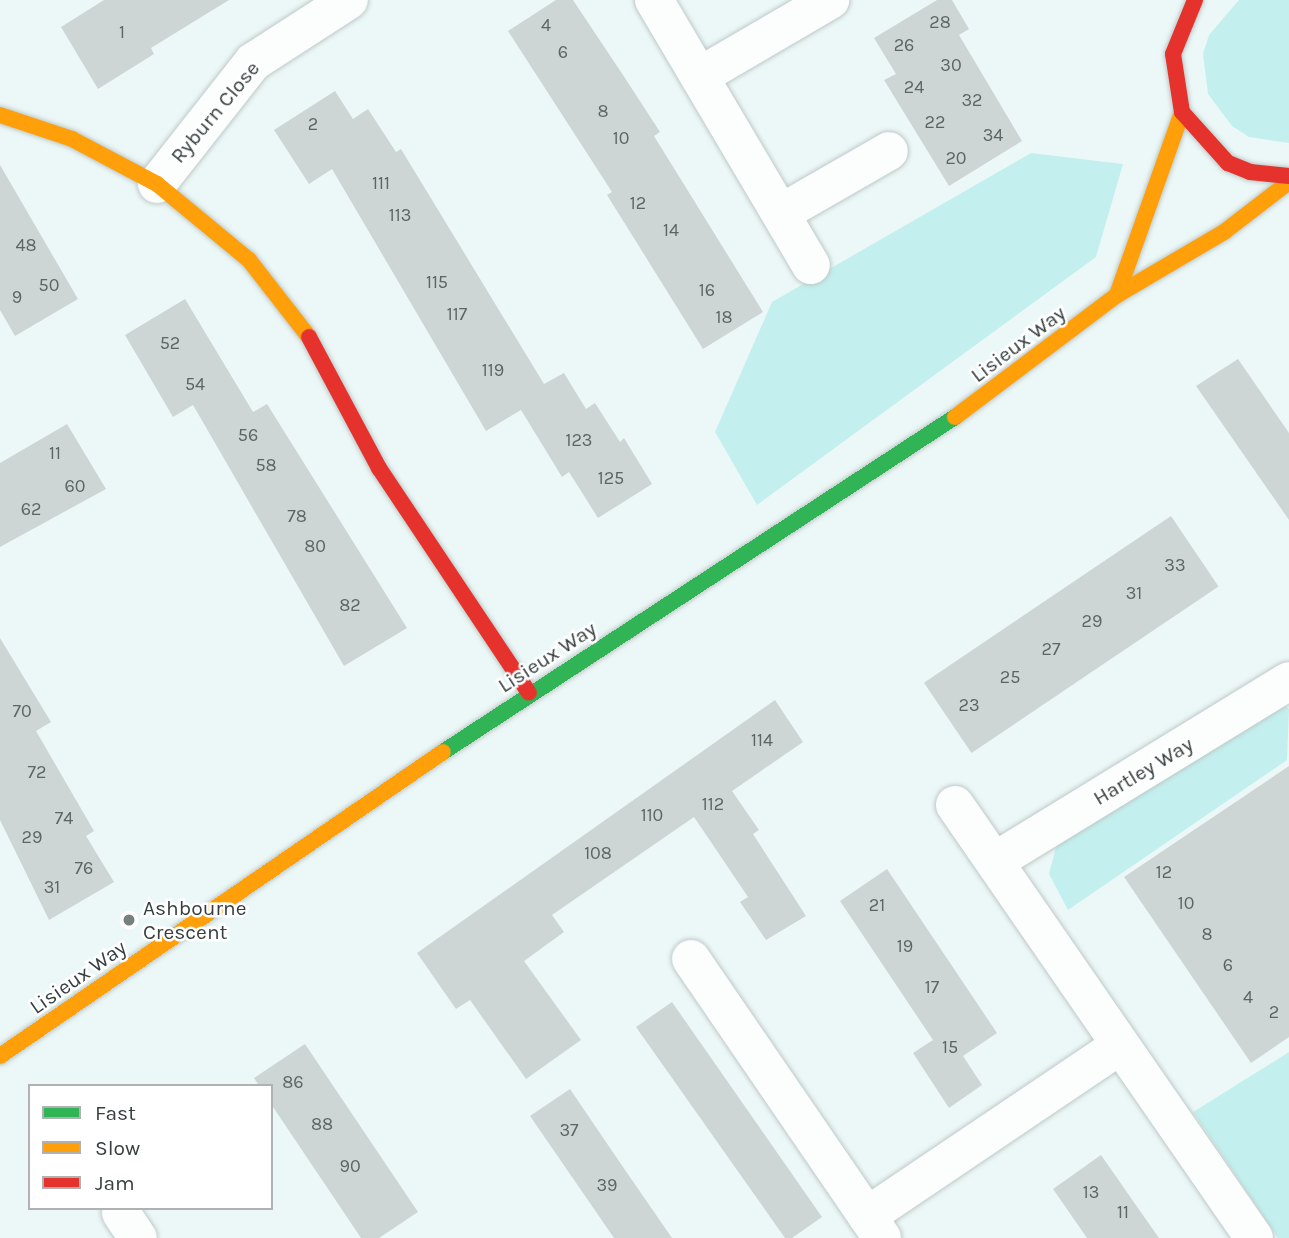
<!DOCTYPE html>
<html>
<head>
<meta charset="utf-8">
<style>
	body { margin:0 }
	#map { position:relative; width:1289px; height:1238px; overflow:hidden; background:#ecf8f7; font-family:Karla,sans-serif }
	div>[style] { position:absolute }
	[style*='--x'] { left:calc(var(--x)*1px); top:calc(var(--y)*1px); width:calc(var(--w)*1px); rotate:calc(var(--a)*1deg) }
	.green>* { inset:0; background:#c3f0ef }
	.building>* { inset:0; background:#cdd6d5; transform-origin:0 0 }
	.roads { filter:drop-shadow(0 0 2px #bfc9c8) drop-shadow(0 0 2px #bfc9c8) }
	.street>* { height:38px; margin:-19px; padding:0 19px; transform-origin:19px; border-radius:19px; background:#fcfefe }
	.fast>* { height:16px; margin:-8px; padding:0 8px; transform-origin:8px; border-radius:8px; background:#30b455 }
	.slow>* { height:16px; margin:-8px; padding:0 8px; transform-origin:8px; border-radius:8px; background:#ff9f0a }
	.jam>* { height:16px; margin:-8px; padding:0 8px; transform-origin:8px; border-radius:8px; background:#e5322d }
	.dots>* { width:19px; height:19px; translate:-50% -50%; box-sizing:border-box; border:4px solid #fff; border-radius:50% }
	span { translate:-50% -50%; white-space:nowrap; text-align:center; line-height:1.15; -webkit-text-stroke:5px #fff; paint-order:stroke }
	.number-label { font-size:18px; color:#5c6564 }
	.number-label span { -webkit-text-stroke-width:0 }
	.street-label { font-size:21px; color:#363f3f }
	.poi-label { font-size:21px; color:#363f3f }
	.left { translate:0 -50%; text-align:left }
	.legend { position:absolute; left:28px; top:1084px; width:245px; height:126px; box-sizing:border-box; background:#fff; border:2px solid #afb2b2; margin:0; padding:9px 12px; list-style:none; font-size:21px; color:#363f3f }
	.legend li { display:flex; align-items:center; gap:14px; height:35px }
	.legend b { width:35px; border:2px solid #afb2b2 }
</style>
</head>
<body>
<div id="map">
	<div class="green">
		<i style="clip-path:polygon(1239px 0,1289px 0,1289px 143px,1249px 137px,1232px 126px,1208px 94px,1203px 54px,1209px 35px)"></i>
		<i style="clip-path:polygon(1031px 153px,1123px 164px,1096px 257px,757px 505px,715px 432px,772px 302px)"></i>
		<i style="clip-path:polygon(1284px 705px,1289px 709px,1287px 760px,1068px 910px,1049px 874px,1058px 839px)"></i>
		<i style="clip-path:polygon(1289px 1052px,1289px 1238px,1278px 1238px,1193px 1112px)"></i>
	</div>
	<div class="building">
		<i style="clip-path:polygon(104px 0,229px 0,151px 48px,154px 54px,98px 89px,61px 27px)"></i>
		<i style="clip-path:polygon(556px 0,573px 0,625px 78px,660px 132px,654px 136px,763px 312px,703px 349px,607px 195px,612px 192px,508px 31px)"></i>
		<i style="clip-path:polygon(937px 0,952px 0,969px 29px,959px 35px,1022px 141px,949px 186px,884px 80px,896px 74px,874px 38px)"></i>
		<i style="clip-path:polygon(335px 91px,353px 119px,368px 109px,396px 152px,401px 149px,544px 384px,564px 373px,586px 409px,595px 403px,620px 442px,624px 438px,652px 484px,598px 518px,569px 472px,562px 477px,521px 410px,486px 431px,332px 169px,309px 184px,274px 130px)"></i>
		<i style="clip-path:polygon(0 165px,78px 299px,15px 336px,0 310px)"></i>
		<i style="clip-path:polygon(185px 299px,253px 412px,267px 404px,407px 628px,344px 666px,193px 405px,173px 417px,125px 335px)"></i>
		<i style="clip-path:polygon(1238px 359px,1289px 433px,1289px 520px,1196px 386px)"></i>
		<i style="clip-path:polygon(67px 424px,106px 489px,0 547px,0 463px)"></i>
		<i style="left:1171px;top:516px;width:85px;height:298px;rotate:56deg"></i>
		<i style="clip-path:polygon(0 638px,51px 722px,36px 731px,94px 831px,86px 836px,114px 882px,49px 920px,0 820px)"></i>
		<i style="clip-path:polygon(775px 700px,803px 742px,732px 791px,759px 830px,753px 834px,806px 916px,766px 940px,740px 902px,748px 897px,694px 817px,552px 915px,564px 932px,524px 961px,581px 1040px,526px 1079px,470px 1000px,456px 1009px,417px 953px)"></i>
		<i style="clip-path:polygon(1289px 766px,1289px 1037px,1251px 1063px,1124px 877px)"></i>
		<i style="clip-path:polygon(887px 869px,997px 1033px,963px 1056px,982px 1085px,949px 1108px,913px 1053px,933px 1040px,840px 901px)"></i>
		<i style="clip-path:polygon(672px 1002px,822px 1217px,792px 1238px,785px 1238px,636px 1027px)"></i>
		<i style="clip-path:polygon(305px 1044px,418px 1212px,379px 1238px,361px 1238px,271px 1104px,271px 1086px,259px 1086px,254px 1078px)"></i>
		<i style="clip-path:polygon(570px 1089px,623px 1167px,672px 1238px,614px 1238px,530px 1116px)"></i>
		<i style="clip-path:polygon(1101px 1155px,1131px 1198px,1159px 1238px,1087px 1238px,1053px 1189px)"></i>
	</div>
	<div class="roads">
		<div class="street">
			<i style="--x:654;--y:0;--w:308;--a:59.4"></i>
			<i style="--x:700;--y:76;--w:151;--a:-30.3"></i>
			<i style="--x:157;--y:184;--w:155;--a:-51.8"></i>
			<i style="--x:253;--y:62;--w:114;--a:-32.9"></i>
			<i style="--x:783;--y:212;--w:122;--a:-29.9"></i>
			<i style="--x:955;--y:805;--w:526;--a:55.37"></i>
			<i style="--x:997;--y:860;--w:342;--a:-31.5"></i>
			<i style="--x:691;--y:959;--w:338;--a:55.6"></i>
			<i style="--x:121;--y:1213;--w:30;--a:56"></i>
			<i style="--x:867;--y:1216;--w:304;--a:-34"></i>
		</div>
		<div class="fast">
			<i style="--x:443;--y:752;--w:612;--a:-33.2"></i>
		</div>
		<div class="slow">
			<i style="--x:0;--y:115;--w:76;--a:18.4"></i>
			<i style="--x:72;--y:139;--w:96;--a:27.9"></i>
			<i style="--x:157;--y:184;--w:119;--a:39.6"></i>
			<i style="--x:249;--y:260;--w:98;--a:52.1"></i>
			<i style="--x:1117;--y:295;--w:194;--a:-70.4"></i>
			<i style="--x:955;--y:417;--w:203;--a:-37"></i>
			<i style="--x:1117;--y:295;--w:124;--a:-30.5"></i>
			<i style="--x:1224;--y:232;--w:82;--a:-37.6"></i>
			<i style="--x:0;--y:1056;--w:537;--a:-34.46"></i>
		</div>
		<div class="jam">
			<i style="--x:1195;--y:0;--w:58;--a:112.2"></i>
			<i style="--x:1173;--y:54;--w:59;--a:81.2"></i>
			<i style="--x:1182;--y:112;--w:69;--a:48"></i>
			<i style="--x:1228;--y:163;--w:24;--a:22"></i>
			<i style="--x:1250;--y:172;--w:39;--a:6"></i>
			<i style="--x:309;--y:337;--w:149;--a:61.9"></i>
			<i style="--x:379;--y:468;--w:270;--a:56.3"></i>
		</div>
	</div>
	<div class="dots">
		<i style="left:129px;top:920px;background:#76807f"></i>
	</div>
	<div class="number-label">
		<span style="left:940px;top:22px">28</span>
		<span style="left:546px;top:25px">4</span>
		<span style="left:122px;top:32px">1</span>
		<span style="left:904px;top:45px">26</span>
		<span style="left:563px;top:52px">6</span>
		<span style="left:951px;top:65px">30</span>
		<span style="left:914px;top:87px">24</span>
		<span style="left:972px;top:100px">32</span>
		<span style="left:603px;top:111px">8</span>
		<span style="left:935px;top:122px">22</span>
		<span style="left:313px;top:124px">2</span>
		<span style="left:993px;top:135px">34</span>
		<span style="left:621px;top:138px">10</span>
		<span style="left:956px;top:158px">20</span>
		<span style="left:381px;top:183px">111</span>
		<span style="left:638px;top:203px">12</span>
		<span style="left:400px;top:215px">113</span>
		<span style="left:671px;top:230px">14</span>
		<span style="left:26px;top:245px">48</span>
		<span style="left:437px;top:282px">115</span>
		<span style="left:49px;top:285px">50</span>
		<span style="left:707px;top:290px">16</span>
		<span style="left:17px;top:297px">9</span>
		<span style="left:457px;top:314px">117</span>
		<span style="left:724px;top:317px">18</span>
		<span style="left:170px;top:343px">52</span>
		<span style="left:493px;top:370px">119</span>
		<span style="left:195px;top:384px">54</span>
		<span style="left:248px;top:435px">56</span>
		<span style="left:579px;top:440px">123</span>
		<span style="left:55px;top:453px">11</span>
		<span style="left:266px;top:465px">58</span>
		<span style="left:611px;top:478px">125</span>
		<span style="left:75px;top:486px">60</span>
		<span style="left:31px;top:509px">62</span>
		<span style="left:297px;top:516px">78</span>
		<span style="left:315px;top:546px">80</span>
		<span style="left:1175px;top:565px">33</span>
		<span style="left:1134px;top:593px">31</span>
		<span style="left:350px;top:605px">82</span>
		<span style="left:1092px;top:621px">29</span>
		<span style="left:1051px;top:649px">27</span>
		<span style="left:1010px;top:677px">25</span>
		<span style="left:969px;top:705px">23</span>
		<span style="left:22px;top:711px">70</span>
		<span style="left:762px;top:740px">114</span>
		<span style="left:37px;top:772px">72</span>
		<span style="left:713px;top:804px">112</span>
		<span style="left:652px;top:815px">110</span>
		<span style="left:64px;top:818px">74</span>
		<span style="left:32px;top:837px">29</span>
		<span style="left:598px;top:853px">108</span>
		<span style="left:84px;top:868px">76</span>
		<span style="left:1164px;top:872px">12</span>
		<span style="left:52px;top:887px">31</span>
		<span style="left:1186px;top:903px">10</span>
		<span style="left:877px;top:905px">21</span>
		<span style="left:1207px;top:934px">8</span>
		<span style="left:905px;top:946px">19</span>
		<span style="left:1228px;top:965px">6</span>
		<span style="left:932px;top:987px">17</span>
		<span style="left:1248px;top:997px">4</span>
		<span style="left:1274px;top:1012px">2</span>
		<span style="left:950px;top:1047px">15</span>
		<span style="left:293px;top:1082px">86</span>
		<span style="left:322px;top:1124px">88</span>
		<span style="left:569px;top:1130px">37</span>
		<span style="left:350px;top:1166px">90</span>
		<span style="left:607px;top:1185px">39</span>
		<span style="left:1091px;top:1192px">13</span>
		<span style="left:1123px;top:1212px">11</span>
	</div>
	<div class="street-label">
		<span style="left:215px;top:112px;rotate:-50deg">Ryburn Close</span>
		<span style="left:1018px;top:344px;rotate:-37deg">Lisieux Way</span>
		<span style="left:547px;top:657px;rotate:-33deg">Lisieux Way</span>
		<span style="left:1143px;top:771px;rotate:-31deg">Hartley Way</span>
		<span style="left:78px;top:977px;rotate:-35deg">Lisieux Way</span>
	</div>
	<div class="poi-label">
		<span class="left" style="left:143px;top:920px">Ashbourne<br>Crescent</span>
	</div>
	<ul class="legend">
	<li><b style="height:9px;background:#30b455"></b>Fast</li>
	<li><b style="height:9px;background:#ff9f0a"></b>Slow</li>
	<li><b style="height:9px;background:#e5322d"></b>Jam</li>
	</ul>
</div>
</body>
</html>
